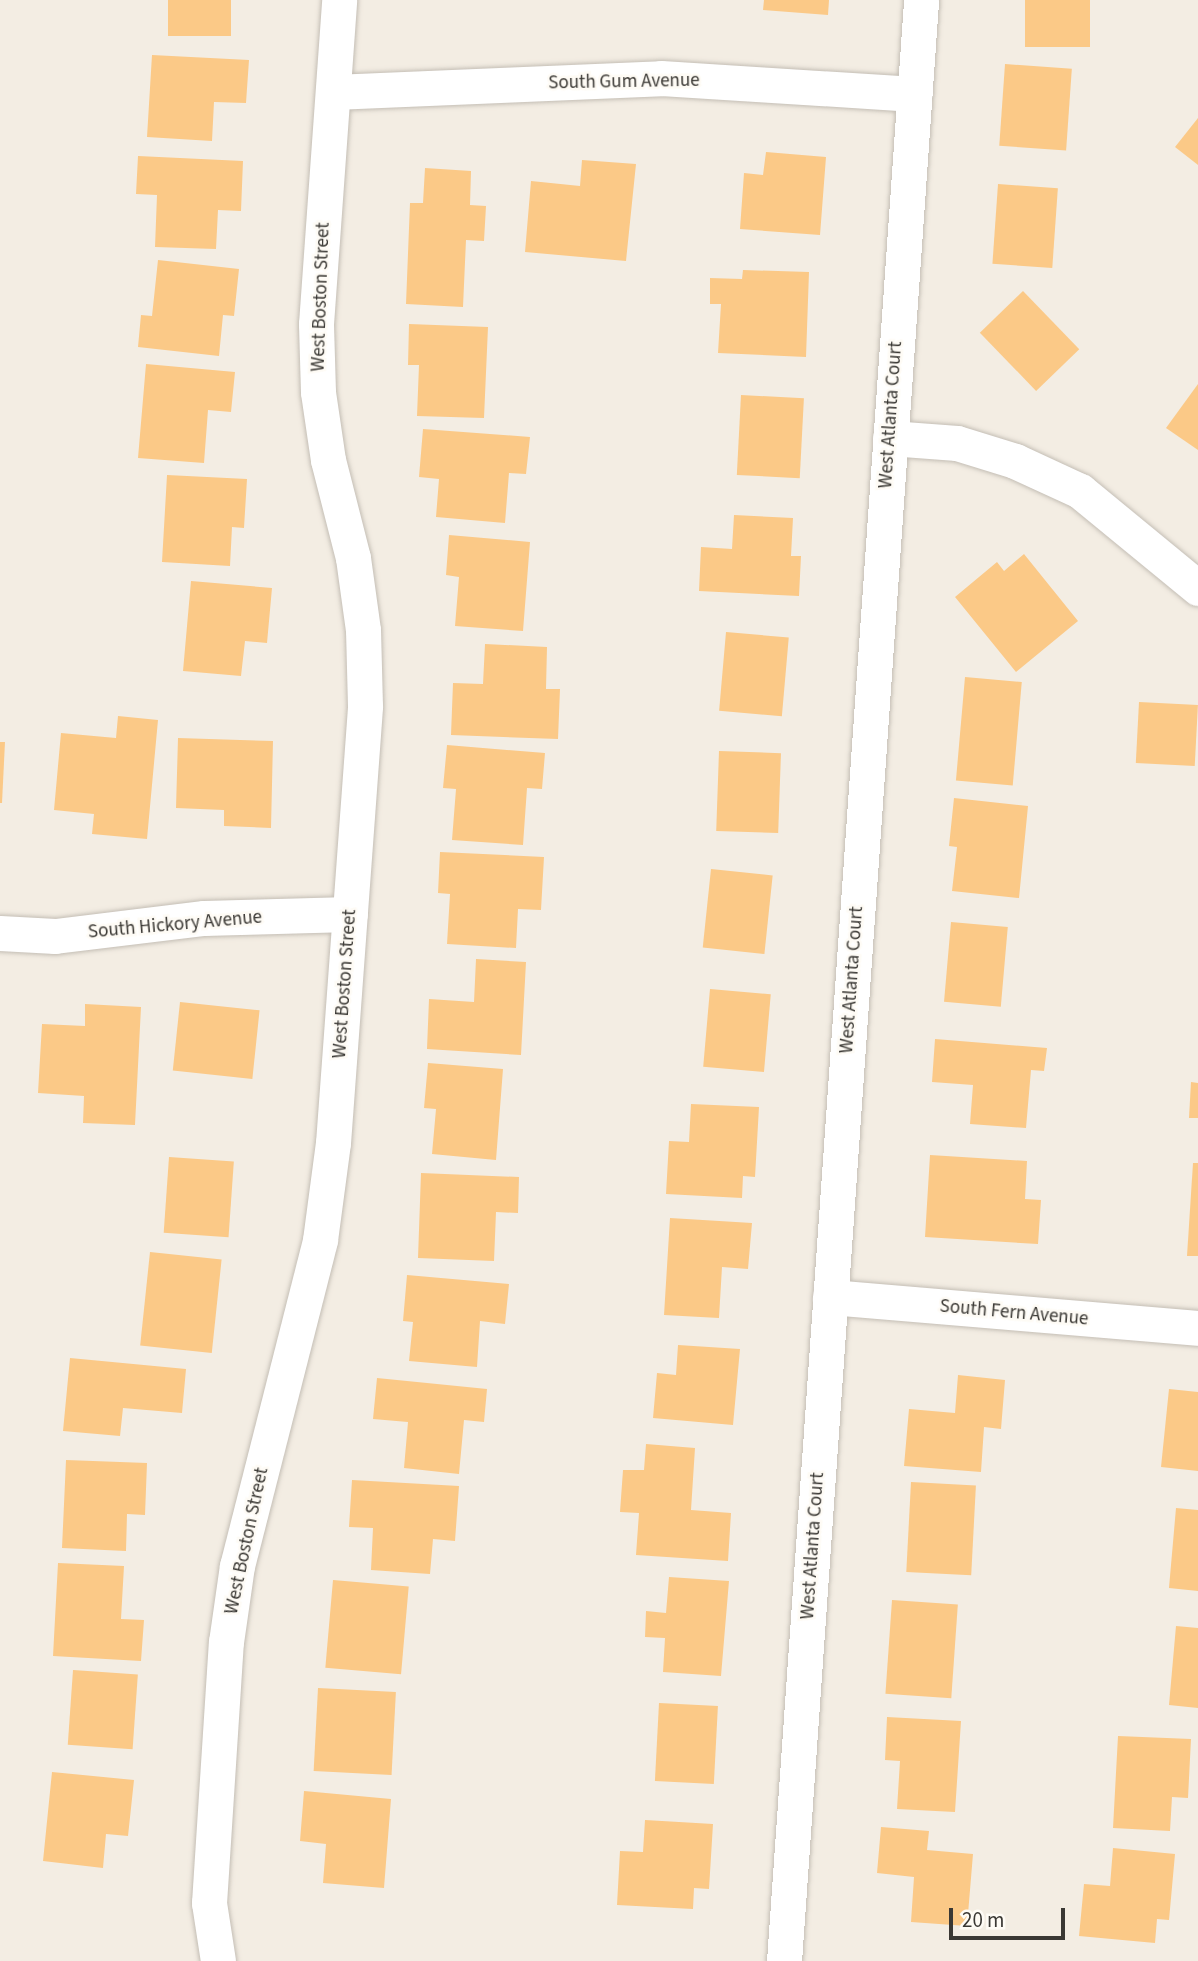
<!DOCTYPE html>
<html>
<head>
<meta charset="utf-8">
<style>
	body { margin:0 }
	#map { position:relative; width:1198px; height:1961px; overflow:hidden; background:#f3ede3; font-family:"Source Sans 3",sans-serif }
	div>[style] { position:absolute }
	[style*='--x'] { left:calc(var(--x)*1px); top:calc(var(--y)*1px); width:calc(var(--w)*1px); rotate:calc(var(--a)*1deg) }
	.building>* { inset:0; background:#fbc987; transform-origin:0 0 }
	.roads { filter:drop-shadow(0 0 2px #c4beb5) drop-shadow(0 0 2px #c4beb5) }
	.minor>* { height:35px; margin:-17.5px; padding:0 17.5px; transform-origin:17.5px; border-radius:17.5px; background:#fff }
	span { translate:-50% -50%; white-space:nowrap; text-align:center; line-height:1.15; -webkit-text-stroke:5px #fefbf5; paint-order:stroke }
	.street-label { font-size:19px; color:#3a3834 }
	.scale { position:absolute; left:949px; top:1908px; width:116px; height:32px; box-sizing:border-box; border:4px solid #3a3834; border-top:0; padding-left:9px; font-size:21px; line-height:24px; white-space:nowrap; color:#3a3834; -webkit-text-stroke:5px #fefbf5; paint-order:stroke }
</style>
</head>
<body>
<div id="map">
	<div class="building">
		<i style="left:168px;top:0;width:63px;height:36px"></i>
		<i style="clip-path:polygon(764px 0,829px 0,828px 15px,763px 10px)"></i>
		<i style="left:1025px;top:0;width:65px;height:47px"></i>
		<i style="clip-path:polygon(152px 55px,249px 60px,246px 103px,214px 102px,212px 141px,147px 137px)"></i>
		<i style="left:1005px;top:64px;width:67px;height:82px;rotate:4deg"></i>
		<i style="clip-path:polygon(1198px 118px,1198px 165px,1175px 147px)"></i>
		<i style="clip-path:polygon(766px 152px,826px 157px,820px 235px,740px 229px,744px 173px,763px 175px)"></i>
		<i style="clip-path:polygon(138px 156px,243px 161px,241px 211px,218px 210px,216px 249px,155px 247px,157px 195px,136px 194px)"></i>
		<i style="clip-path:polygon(582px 160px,636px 164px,626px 261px,525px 252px,531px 181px,580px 186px)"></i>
		<i style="clip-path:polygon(425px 168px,471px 171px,470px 205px,486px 206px,484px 241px,466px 240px,463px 307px,406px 304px,410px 203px,423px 203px)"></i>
		<i style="left:998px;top:184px;width:60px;height:80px;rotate:4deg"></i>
		<i style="clip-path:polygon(158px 260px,239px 269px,234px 316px,223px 315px,219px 356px,138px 347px,141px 315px,152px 316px)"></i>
		<i style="clip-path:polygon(743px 270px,809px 272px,806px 357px,718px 353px,721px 304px,710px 304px,710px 278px,742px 279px)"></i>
		<i style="left:1023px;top:291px;width:81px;height:60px;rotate:46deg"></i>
		<i style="clip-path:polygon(409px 324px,488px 327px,484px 418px,417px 416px,419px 365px,408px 365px)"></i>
		<i style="clip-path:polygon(146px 364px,235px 372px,231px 412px,208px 410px,204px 463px,138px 458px)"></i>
		<i style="clip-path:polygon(1198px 384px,1198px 450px,1166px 428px)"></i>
		<i style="left:741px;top:395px;width:63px;height:80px;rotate:3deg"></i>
		<i style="clip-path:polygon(423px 429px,530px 437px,526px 474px,509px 473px,505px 523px,436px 517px,439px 479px,419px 477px)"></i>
		<i style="clip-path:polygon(167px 475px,247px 479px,244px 528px,232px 527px,230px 566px,162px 562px)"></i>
		<i style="clip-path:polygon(734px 515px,793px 518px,791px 556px,801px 556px,799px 596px,699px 591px,701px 547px,732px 549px)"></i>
		<i style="clip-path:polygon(449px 535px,530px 542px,523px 631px,455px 626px,459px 577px,446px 575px)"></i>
		<i style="clip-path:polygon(1024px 554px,1078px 621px,1016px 672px,955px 597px,997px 562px,1004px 571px)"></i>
		<i style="clip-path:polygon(191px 581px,272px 588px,267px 643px,245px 641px,241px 676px,183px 671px)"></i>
		<i style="left:726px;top:632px;width:63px;height:79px;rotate:5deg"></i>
		<i style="clip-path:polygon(485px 644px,547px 647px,546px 689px,560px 689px,558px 739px,451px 735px,453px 683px,483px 684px)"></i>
		<i style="left:965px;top:677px;width:57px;height:104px;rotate:5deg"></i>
		<i style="left:1139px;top:702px;width:59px;height:61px;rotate:3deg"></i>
		<i style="clip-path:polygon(118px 716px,158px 720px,147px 839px,92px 834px,94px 814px,54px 810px,61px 733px,116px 738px)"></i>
		<i style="clip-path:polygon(178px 738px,273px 741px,271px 828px,224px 826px,224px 810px,176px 808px)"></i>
		<i style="clip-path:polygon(0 742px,5px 742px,2px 803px,0 803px)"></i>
		<i style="clip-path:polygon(447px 745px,545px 753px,542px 789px,527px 788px,523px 845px,452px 840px,456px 789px,443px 788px)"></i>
		<i style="left:719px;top:751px;width:62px;height:80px;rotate:2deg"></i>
		<i style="clip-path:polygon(954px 798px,1028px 806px,1019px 898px,952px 891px,957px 847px,949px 846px)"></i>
		<i style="clip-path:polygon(440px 852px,544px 857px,541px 910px,518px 909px,516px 948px,447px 944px,450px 894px,438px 893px)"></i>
		<i style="left:711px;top:869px;width:62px;height:79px;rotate:6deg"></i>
		<i style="left:951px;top:922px;width:57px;height:80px;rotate:5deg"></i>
		<i style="clip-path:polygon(476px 959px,526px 962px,521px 1055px,427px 1049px,429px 999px,474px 1002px)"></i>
		<i style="left:710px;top:989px;width:61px;height:78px;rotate:5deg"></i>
		<i style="left:180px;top:1002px;width:80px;height:69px;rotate:6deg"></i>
		<i style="clip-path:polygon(85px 1004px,141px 1007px,135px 1125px,83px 1123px,84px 1096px,38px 1093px,42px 1024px,85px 1026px)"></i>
		<i style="clip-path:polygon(935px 1039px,1047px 1048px,1044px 1071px,1031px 1070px,1026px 1128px,970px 1124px,973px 1085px,932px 1082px)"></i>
		<i style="clip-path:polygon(428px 1063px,503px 1069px,496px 1160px,432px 1154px,436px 1109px,424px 1108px)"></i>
		<i style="clip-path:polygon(1191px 1082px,1198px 1083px,1198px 1118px,1189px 1118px)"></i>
		<i style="clip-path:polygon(691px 1104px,759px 1107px,755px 1177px,743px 1176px,742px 1198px,666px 1194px,669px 1141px,689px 1142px)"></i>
		<i style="clip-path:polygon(930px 1155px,1027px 1161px,1025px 1199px,1041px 1200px,1038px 1244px,925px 1237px)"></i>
		<i style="left:169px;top:1157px;width:65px;height:76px;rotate:4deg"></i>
		<i style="clip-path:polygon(1193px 1163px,1198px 1163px,1198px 1256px,1187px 1256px)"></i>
		<i style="clip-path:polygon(421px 1173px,519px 1177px,518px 1213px,496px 1212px,494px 1261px,418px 1258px)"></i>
		<i style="clip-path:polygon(670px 1218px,752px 1223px,748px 1269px,722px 1267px,719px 1318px,664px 1315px)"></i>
		<i style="left:150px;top:1252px;width:72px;height:94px;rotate:6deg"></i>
		<i style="clip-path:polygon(407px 1275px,509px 1284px,505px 1324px,480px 1321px,477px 1367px,409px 1361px,413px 1322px,403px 1321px)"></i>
		<i style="clip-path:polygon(678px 1345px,740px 1349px,733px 1425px,653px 1418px,657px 1373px,676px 1375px)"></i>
		<i style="clip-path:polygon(70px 1358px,186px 1369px,182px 1413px,123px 1408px,120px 1436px,63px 1431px)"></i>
		<i style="clip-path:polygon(958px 1375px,1005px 1380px,1001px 1429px,984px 1427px,981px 1472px,904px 1466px,909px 1409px,955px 1413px)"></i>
		<i style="clip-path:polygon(377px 1378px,487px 1389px,484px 1422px,464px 1420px,459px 1474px,404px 1468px,408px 1422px,373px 1419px)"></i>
		<i style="clip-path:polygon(1169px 1389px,1198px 1392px,1198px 1471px,1161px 1467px)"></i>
		<i style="clip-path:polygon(646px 1444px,695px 1448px,691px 1510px,731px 1513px,728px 1561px,636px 1555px,639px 1513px,620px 1512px,623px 1470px,644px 1470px)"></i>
		<i style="clip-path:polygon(66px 1460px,147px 1463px,145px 1515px,127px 1514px,126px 1551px,62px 1548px)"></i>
		<i style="clip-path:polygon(352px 1480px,459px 1486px,455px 1541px,433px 1539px,430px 1574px,371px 1570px,373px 1528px,349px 1527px)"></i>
		<i style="left:911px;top:1482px;width:65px;height:90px;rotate:3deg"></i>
		<i style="clip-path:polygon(1176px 1508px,1198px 1510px,1198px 1591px,1169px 1588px)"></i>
		<i style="clip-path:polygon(58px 1563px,124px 1566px,121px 1619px,144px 1620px,141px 1661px,53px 1656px)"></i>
		<i style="clip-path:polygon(669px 1577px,729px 1581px,721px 1676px,663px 1672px,665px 1638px,645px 1637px,646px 1611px,666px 1613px)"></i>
		<i style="left:333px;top:1580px;width:76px;height:88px;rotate:5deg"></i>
		<i style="left:892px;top:1600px;width:66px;height:94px;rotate:4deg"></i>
		<i style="clip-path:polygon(1176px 1626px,1198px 1628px,1198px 1708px,1169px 1705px)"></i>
		<i style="left:73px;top:1670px;width:65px;height:75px;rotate:4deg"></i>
		<i style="left:318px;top:1688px;width:78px;height:83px;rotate:3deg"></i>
		<i style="left:659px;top:1703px;width:59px;height:78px;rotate:3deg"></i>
		<i style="clip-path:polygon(887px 1717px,961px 1721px,955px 1812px,897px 1809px,900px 1761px,885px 1760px)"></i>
		<i style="clip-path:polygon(1118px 1736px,1191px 1739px,1188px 1798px,1172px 1797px,1170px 1831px,1113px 1828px)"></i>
		<i style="clip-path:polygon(52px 1772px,134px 1780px,128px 1836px,106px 1834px,103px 1868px,43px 1861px)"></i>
		<i style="clip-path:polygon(304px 1791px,391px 1799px,384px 1888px,323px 1883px,326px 1844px,300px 1841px)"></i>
		<i style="clip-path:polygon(645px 1820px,713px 1824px,709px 1889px,694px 1888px,693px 1909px,617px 1905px,620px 1851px,643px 1852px)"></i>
		<i style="clip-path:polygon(881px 1827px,929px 1831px,927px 1850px,973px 1854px,967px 1926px,911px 1922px,914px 1877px,877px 1873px)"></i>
		<i style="clip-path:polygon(1113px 1848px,1175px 1854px,1169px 1920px,1157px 1919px,1155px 1943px,1079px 1936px,1084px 1884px,1110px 1886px)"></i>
	</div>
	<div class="roads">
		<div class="minor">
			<i style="--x:333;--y:92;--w:328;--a:-2.4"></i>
			<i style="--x:661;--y:78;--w:254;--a:3.6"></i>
			<i style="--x:890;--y:438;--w:67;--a:4.3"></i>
			<i style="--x:957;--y:443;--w:61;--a:17.2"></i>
			<i style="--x:1015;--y:461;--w:72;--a:24.8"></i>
			<i style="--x:1080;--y:491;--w:153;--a:39.4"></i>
			<i style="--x:0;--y:933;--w:55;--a:3.1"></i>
			<i style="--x:55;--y:936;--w:150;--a:-6.9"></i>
			<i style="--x:204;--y:918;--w:146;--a:-1.6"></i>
			<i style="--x:830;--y:1297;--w:369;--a:4.8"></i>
			<i style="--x:218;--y:1961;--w:59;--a:-98.8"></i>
			<i style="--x:209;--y:1903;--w:262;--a:-86.3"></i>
			<i style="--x:226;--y:1642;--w:77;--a:-81.8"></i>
			<i style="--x:237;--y:1566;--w:336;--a:-75.7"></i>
			<i style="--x:320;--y:1240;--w:98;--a:-82.4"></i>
			<i style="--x:333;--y:1143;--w:438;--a:-85.8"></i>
			<i style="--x:365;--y:706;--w:76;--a:-91.5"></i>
			<i style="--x:363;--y:630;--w:73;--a:-97.9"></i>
			<i style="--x:353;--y:558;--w:101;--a:-104.3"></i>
			<i style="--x:328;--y:460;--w:69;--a:-98.4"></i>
			<i style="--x:318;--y:392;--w:68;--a:-91.7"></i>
			<i style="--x:316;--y:324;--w:325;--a:-85.9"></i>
			<i style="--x:784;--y:1961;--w:1966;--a:-86"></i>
		</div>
	</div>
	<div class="street-label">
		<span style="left:624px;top:82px;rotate:-1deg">South Gum Avenue</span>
		<span style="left:321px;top:297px;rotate:-88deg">West Boston Street</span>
		<span style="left:891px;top:415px;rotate:-86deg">West Atlanta Court</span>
		<span style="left:175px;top:925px;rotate:-5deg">South Hickory Avenue</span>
		<span style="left:852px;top:980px;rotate:-86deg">West Atlanta Court</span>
		<span style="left:345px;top:984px;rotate:-86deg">West Boston Street</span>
		<span style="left:1014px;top:1313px;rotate:5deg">South Fern Avenue</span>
		<span style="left:247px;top:1541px;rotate:-78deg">West Boston Street</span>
		<span style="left:813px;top:1546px;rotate:-86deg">West Atlanta Court</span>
	</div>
	<div class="scale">20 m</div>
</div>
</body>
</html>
